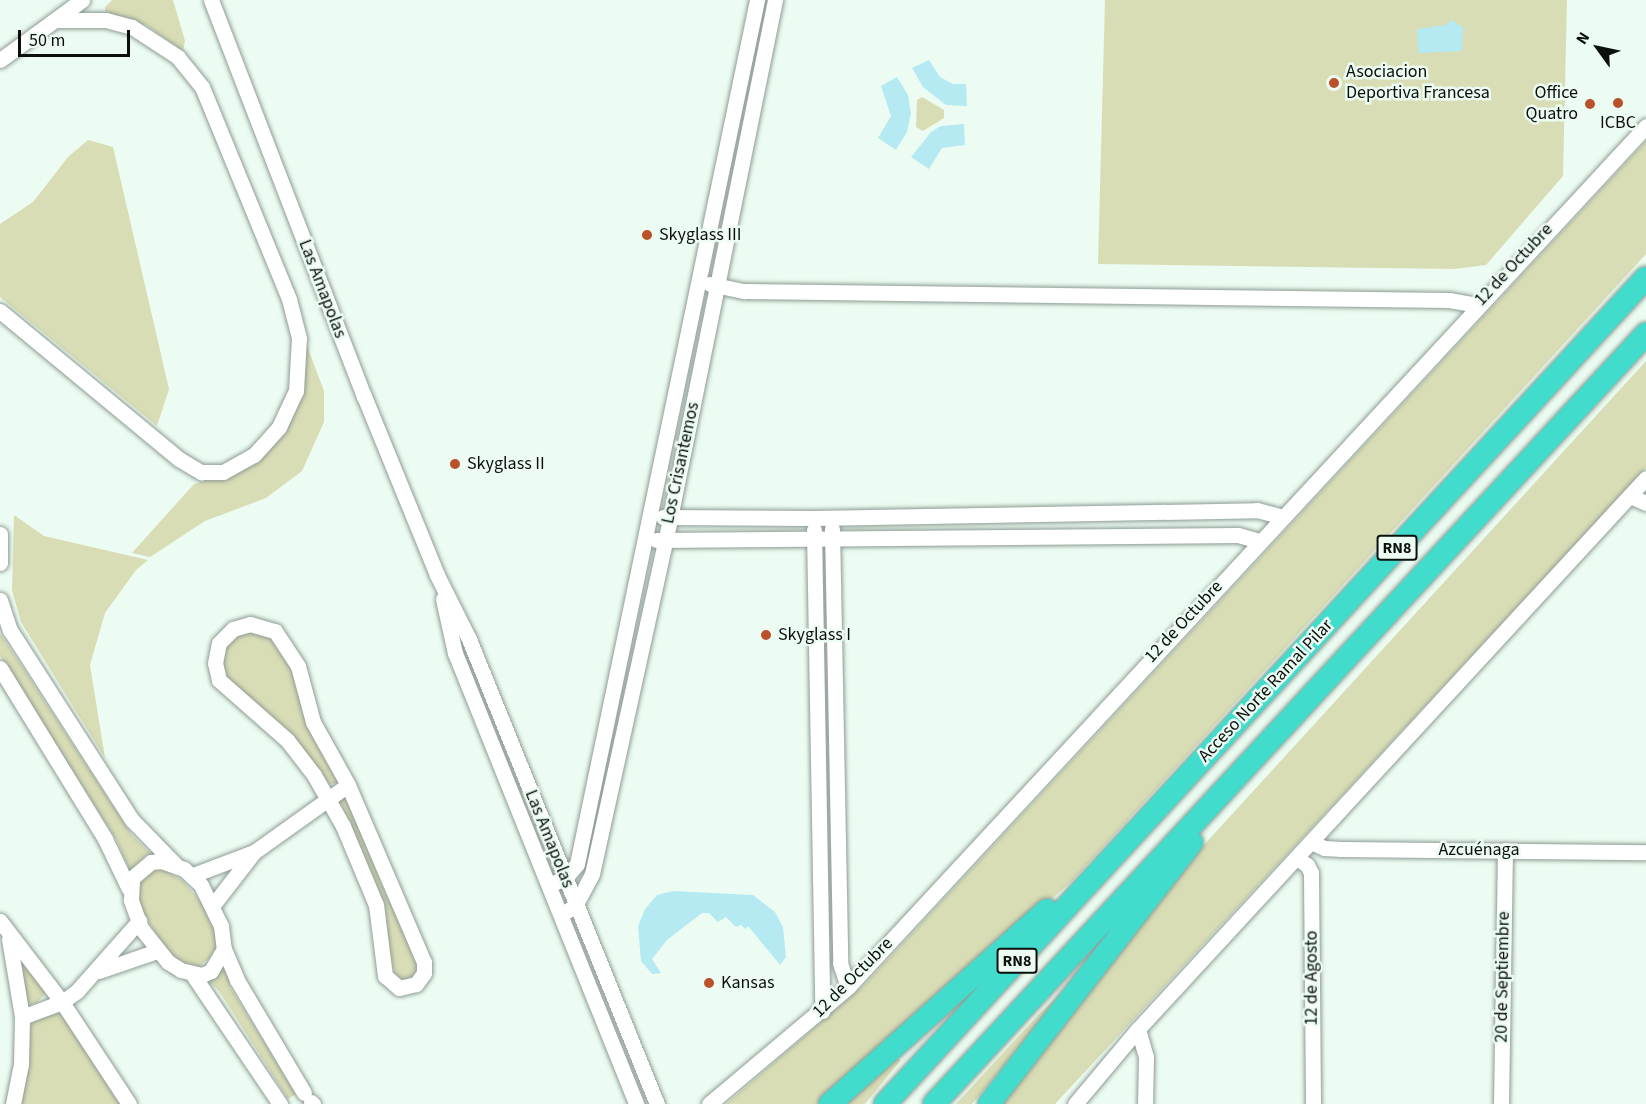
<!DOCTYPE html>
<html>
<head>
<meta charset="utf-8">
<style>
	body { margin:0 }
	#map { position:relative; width:1646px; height:1104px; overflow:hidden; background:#ecfcf2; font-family:"Source Sans 3",sans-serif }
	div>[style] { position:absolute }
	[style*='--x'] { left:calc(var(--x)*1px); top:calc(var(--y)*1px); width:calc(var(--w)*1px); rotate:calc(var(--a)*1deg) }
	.green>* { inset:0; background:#d9ddb5 }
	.water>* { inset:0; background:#b5eaf2 }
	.roads { filter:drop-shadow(0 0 2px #8e9c94) drop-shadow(0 0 2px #8e9c94) }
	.minor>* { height:15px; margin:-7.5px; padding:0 7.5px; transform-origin:7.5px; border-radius:7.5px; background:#fff }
	.highway>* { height:22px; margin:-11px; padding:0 11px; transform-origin:11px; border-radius:11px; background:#41dccc }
	.dots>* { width:16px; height:16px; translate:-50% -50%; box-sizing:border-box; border:3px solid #ecfcf2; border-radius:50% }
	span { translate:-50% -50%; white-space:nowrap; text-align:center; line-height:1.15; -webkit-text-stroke:5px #ecfcf2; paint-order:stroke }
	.shield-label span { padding:2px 4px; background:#ecfcf2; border:2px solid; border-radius:4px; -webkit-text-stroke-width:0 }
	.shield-label { font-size:16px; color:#0b100d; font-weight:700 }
	.poi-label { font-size:18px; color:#0b100d }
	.left { translate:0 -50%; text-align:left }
	.right { translate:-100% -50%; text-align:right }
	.street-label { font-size:18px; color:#0b100d }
	.north { position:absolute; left:1568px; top:18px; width:60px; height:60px; -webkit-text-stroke:4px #ecfcf2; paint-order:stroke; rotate:303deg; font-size:16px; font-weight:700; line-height:24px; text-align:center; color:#0b100d }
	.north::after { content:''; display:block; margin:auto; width:21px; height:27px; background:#0b100d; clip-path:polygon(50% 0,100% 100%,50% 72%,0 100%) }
	.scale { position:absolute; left:18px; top:30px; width:112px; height:27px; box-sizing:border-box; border:3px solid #0b100d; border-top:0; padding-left:8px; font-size:18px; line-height:21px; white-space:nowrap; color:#0b100d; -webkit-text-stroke:4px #ecfcf2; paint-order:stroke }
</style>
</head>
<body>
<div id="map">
	<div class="green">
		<i style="clip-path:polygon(112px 0,173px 0,185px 41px,183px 51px,146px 25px,106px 16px,105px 7px)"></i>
		<i style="clip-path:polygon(1105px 0,1567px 0,1563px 176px,1486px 265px,1454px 269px,1098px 264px)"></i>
		<i style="clip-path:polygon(922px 97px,944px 110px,944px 118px,923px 131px,916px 127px,917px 100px)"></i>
		<i style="clip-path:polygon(88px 140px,113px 147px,169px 389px,157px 426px,0 297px,0 224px,33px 202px,68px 157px)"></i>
		<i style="clip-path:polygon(1646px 141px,1646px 254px,1073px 880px,822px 1104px,726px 1104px,864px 985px)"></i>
		<i style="clip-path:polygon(304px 338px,324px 391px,324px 422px,302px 471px,266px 498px,205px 521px,150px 557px,132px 553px,194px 484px,237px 471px,283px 431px)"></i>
		<i style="clip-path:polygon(1646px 361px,1646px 468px,1055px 1104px,998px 1104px,1203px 846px)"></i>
		<i style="clip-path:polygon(14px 515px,44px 536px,148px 560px,136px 570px,105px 613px,90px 665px,105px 758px,21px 622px,12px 590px)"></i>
		<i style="clip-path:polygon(244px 628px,263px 630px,287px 651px,339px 776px,337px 783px,330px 784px,286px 729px,235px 688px,221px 670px,229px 638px)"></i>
		<i style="clip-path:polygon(0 633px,132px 835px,154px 857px,146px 855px,130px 871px,117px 841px,0 656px)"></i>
		<i style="clip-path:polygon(343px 795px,349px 798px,381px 883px,419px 965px,417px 975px,406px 980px,397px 977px,391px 961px,385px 905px,340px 801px)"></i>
		<i style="clip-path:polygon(165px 870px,183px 881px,212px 915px,219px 942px,210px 958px,198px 967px,186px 966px,166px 952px,138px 902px,140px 881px,151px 871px)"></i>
		<i style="clip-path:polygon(27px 966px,49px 991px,36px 1003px,29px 1004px,25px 998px,21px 972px)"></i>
		<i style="clip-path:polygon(226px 968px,230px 987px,296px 1094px,288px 1099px,219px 991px,207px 980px)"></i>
		<i style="clip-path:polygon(1079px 976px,972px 1104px,956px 1104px,1038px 1015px)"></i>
		<i style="clip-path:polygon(57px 1012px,65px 1017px,121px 1104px,19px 1104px,28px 1030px,37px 1016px)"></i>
		<i style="clip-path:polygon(895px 1058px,901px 1060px,865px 1104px,846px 1104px)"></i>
	</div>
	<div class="water">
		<i style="clip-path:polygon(1451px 20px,1463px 27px,1462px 51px,1418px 53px,1417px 29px,1446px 25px)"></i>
		<i style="clip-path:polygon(929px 60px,940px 77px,953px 84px,966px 84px,967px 106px,946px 105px,923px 87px,912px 68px)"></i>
		<i style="clip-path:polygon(897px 77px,908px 95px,911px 113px,907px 132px,896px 150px,878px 138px,891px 116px,881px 86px)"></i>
		<i style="clip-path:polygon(964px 124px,965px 145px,942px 148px,929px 169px,911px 157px,931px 132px,941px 126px)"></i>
		<i style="clip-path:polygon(673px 891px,753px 895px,775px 912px,783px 927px,786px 957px,780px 965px,748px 926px,745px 929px,741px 925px,736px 927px,726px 917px,718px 922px,709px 913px,702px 913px,667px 940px,652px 959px,661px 973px,652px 974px,641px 961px,638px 926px,645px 909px,657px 895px)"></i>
	</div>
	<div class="roads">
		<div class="minor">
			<i style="--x:211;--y:0;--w:425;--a:68.9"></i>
			<i style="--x:364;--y:396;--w:193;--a:67.8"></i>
			<i style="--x:437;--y:575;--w:72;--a:63.4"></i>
			<i style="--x:469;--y:639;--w:502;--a:67.99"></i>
			<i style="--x:0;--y:60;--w:102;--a:-36.2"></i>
			<i style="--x:710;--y:284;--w:35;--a:12"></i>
			<i style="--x:744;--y:291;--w:705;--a:0.73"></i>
			<i style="--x:1449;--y:300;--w:28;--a:10"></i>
			<i style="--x:0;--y:311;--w:232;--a:39.6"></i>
			<i style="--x:179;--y:459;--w:26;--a:31"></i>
			<i style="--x:201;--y:472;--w:22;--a:0"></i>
			<i style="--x:223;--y:472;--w:35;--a:-29"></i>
			<i style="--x:254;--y:455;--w:38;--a:-48"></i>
			<i style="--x:279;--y:427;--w:40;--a:-65"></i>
			<i style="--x:296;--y:391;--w:53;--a:-86.8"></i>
			<i style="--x:299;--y:338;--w:40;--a:-104.4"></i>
			<i style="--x:289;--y:299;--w:229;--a:-112.3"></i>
			<i style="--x:202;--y:87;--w:38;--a:-129"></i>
			<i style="--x:178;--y:57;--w:55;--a:-146.9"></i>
			<i style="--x:132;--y:27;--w:27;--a:-165"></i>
			<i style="--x:106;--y:20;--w:51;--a:180"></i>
			<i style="--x:1630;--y:496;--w:17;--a:24"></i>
			<i style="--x:663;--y:517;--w:151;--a:0.4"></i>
			<i style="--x:814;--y:518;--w:443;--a:-1"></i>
			<i style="--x:1257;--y:510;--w:27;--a:15"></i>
			<i style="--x:832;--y:529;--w:434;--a:88.9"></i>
			<i style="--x:840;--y:963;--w:25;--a:72"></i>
			<i style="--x:814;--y:530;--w:481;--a:89"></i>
			<i style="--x:0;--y:534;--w:29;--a:90"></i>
			<i style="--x:656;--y:540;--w:582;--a:-0.49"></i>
			<i style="--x:1238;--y:535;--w:22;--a:16"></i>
			<i style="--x:443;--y:599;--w:55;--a:77.5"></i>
			<i style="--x:455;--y:653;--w:486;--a:68.1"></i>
			<i style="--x:0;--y:600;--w:32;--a:72"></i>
			<i style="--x:10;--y:630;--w:226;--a:57.3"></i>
			<i style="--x:132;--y:820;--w:62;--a:45.7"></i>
			<i style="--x:250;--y:624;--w:26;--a:16"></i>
			<i style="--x:275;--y:631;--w:42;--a:56.7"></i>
			<i style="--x:298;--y:666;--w:58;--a:75"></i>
			<i style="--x:313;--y:722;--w:72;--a:60.9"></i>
			<i style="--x:348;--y:785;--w:193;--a:66.8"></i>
			<i style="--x:424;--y:962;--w:11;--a:90"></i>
			<i style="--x:424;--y:973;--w:14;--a:126"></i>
			<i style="--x:416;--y:984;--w:17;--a:167"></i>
			<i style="--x:399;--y:988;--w:18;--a:-139"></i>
			<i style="--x:385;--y:976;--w:72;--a:-97.2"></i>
			<i style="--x:376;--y:905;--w:86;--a:-112.7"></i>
			<i style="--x:343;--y:826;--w:59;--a:-119.6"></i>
			<i style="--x:314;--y:775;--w:44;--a:-127.6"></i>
			<i style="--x:287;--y:740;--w:91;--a:-138.6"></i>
			<i style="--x:219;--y:680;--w:17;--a:-103"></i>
			<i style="--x:215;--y:663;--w:20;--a:-79"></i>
			<i style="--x:219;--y:643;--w:20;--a:-45"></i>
			<i style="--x:233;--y:629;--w:18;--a:-16"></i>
			<i style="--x:0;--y:668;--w:201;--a:58.4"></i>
			<i style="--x:105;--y:839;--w:55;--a:64.4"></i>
			<i style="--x:1313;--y:843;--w:12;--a:24"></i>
			<i style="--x:1324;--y:848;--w:17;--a:3"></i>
			<i style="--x:1341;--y:849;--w:305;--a:0.6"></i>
			<i style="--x:254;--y:852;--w:115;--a:-35.5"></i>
			<i style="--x:1298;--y:859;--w:11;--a:34"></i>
			<i style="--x:1307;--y:865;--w:9;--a:63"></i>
			<i style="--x:1311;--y:873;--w:231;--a:89.5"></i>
			<i style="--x:193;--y:875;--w:65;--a:-20.7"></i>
			<i style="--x:254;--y:852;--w:67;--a:127.7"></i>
			<i style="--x:551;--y:884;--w:15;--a:-23"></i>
			<i style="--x:565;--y:878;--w:18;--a:-49"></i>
			<i style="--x:577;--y:864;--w:883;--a:-78.23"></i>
			<i style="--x:562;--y:914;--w:15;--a:-32"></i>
			<i style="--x:575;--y:906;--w:36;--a:-62"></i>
			<i style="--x:592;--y:874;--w:364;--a:-77.6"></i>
			<i style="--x:670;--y:518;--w:529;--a:-78.54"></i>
			<i style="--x:0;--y:921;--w:102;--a:52.6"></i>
			<i style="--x:62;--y:1002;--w:122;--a:56.7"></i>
			<i style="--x:9;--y:939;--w:79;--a:80.5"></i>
			<i style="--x:22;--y:1017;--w:47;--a:91.2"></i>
			<i style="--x:21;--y:1064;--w:41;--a:101.3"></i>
			<i style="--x:224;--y:949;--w:26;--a:121"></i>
			<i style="--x:211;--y:971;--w:10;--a:156"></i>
			<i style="--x:202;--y:975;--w:22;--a:-167"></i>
			<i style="--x:181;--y:970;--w:15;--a:-148"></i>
			<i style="--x:168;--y:962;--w:43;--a:-128.5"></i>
			<i style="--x:141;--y:928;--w:30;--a:-110"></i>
			<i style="--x:131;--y:900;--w:22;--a:-87"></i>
			<i style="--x:132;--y:878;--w:25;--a:-40"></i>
			<i style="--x:151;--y:862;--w:10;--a:-6"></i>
			<i style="--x:161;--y:861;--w:24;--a:19"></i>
			<i style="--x:184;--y:869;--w:23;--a:43"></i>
			<i style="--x:201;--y:885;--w:46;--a:64"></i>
			<i style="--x:221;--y:926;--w:23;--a:83"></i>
			<i style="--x:224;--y:949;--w:34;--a:67"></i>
			<i style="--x:237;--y:980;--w:131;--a:59.3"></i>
			<i style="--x:99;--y:971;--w:61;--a:-19"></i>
			<i style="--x:193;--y:975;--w:156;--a:56"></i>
			<i style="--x:22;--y:1017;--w:43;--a:-20.6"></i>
			<i style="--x:62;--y:1002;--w:19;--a:-36"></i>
			<i style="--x:77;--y:991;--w:94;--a:-48.5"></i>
			<i style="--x:1138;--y:1029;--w:29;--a:74"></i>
			<i style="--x:1146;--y:1057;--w:47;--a:91.2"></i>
			<i style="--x:311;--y:1102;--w:3;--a:45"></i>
			<i style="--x:709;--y:1104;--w:182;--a:-40.1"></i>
			<i style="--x:848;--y:987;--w:1174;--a:-47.17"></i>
			<i style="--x:1075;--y:1104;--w:98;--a:-50"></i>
			<i style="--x:1138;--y:1029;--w:749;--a:-47.33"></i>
			<i style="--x:1501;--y:1104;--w:254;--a:-89.1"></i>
		</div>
		<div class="highway">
			<i style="--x:830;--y:1104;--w:291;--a:-41.8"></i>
			<i style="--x:885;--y:1104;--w:1123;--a:-47.35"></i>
			<i style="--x:934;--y:1104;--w:1049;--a:-47.24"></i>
			<i style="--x:989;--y:1104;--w:331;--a:-52.2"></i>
		</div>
	</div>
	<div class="dots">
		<i style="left:1334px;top:83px;background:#b95229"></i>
		<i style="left:1618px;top:103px;background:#b95229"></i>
		<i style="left:1590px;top:104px;background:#b95229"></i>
		<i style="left:647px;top:235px;background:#b95229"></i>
		<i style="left:455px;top:464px;background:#b95229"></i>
		<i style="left:766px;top:635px;background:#b95229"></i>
		<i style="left:709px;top:983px;background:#b95229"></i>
	</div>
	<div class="shield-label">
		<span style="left:1397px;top:548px">RN8</span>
		<span style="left:1017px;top:961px">RN8</span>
	</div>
	<div class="poi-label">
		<span class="left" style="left:1346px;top:83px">Asociacion<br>Deportiva Francesa</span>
		<span class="right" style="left:1578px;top:104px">Office<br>Quatro</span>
		<span style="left:1618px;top:123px">ICBC</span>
		<span class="left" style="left:659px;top:235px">Skyglass III</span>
		<span class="left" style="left:467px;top:464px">Skyglass II</span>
		<span class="left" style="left:778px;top:635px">Skyglass I</span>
		<span class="left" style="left:721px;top:983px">Kansas</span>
	</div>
	<div class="street-label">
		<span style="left:1514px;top:265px;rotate:-47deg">12 de Octubre</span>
		<span style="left:322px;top:289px;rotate:69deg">Las Amapolas</span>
		<span style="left:681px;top:463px;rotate:-78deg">Los Crisantemos</span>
		<span style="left:1184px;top:622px;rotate:-47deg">12 de Octubre</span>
		<span style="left:1266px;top:691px;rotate:-47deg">Acceso Norte Ramal Pilar</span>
		<span style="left:549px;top:839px;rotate:68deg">Las Amapolas</span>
		<span style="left:1479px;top:850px">Azcuénaga</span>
		<span style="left:1503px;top:977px;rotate:-89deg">20 de Septiembre</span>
		<span style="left:853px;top:978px;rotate:-45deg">12 de Octubre</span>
		<span style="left:1312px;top:978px;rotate:-90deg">12 de Agosto</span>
	</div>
	<div class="north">N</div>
	<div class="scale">50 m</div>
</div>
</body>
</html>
